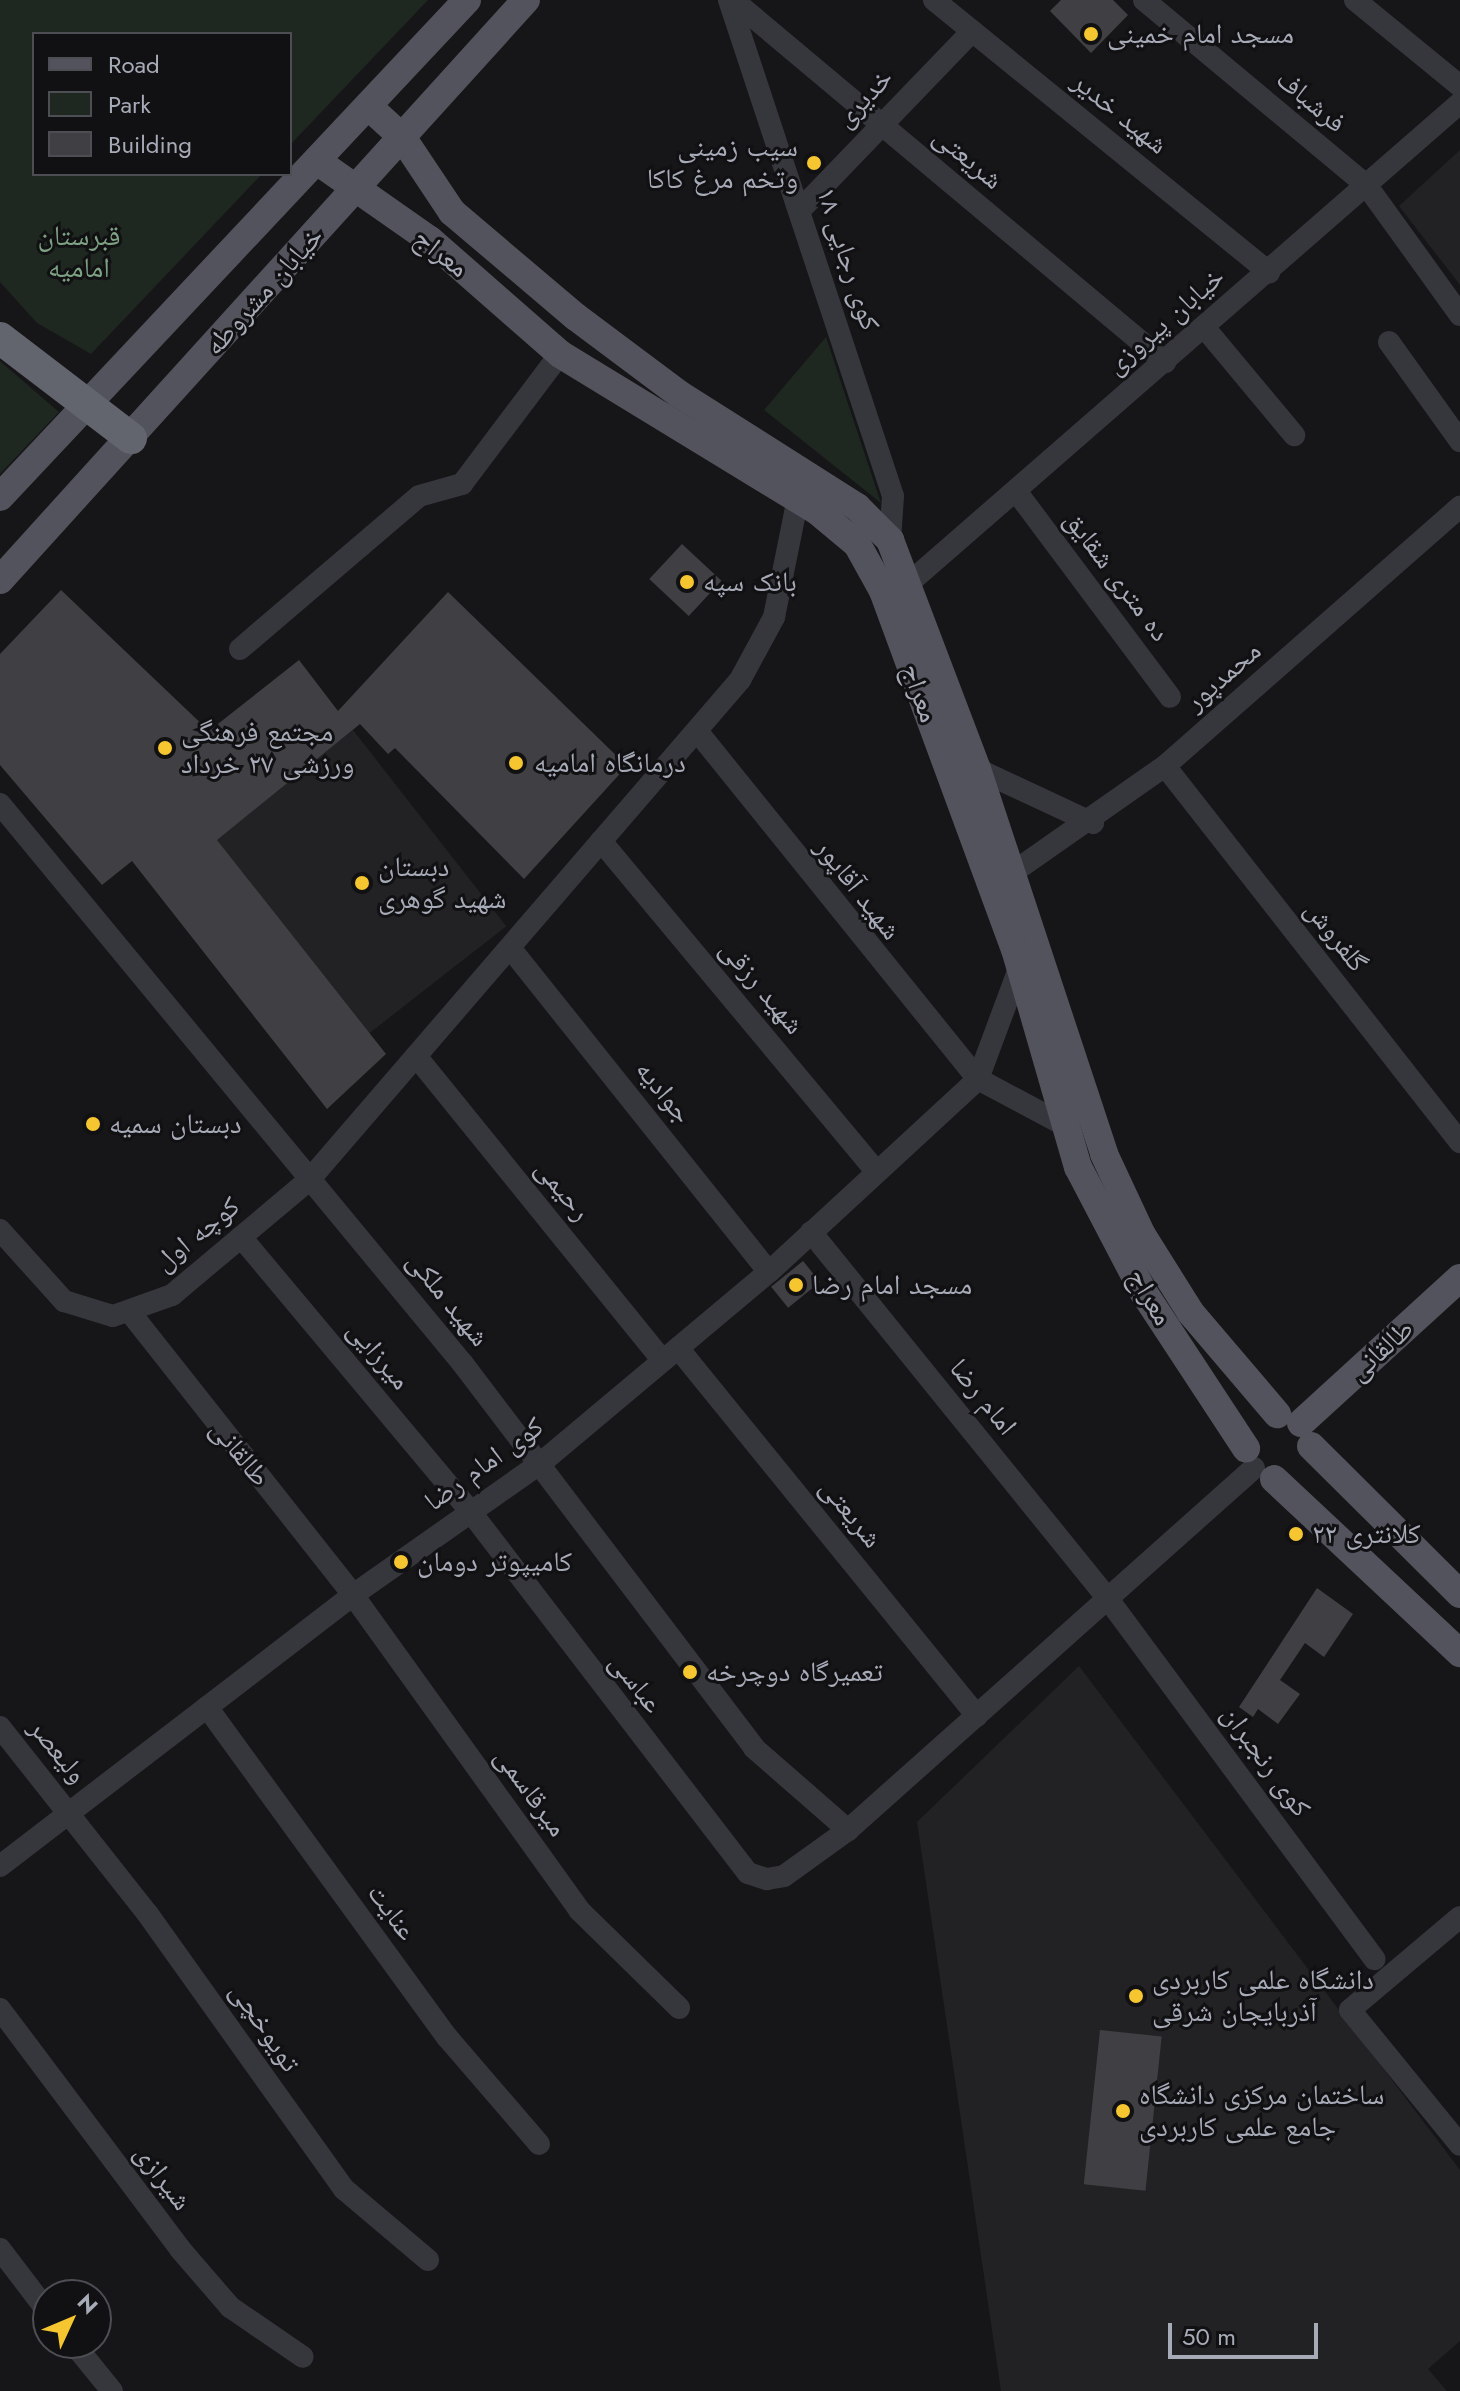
<!DOCTYPE html>
<html>
<head>
<meta charset="utf-8">
<style>
	body { margin:0 }
	#map { position:relative; width:1460px; height:2391px; overflow:hidden; background:#161517; font-family:Jost,"Noto Naskh Arabic",sans-serif }
	div>[style] { position:absolute }
	[style*='--x'] { left:calc(var(--x)*1px); top:calc(var(--y)*1px); width:calc(var(--w)*1px); rotate:calc(var(--a)*1deg) }
	.built>* { inset:0; background:#222124; transform-origin:0 0 }
	.green>* { inset:0; background:#1f2721 }
	.building>* { inset:0; background:#404044; transform-origin:0 0 }
	.minor>* { height:22px; margin:-11px; padding:0 11px; transform-origin:11px; border-radius:11px; background:#36373d }
	.major>* { height:28px; margin:-14px; padding:0 14px; transform-origin:14px; border-radius:14px; background:#52535c }
	.highway>* { height:32px; margin:-16px; padding:0 16px; transform-origin:16px; border-radius:16px; background:#62646e }
	.dots>* { width:22px; height:22px; translate:-50% -50%; box-sizing:border-box; border:4px solid #111012; border-radius:50% }
	span { translate:-50% -50%; white-space:nowrap; text-align:center; line-height:1.15; -webkit-text-stroke:6px #111012; paint-order:stroke }
	.poi-label { font-size:28px; color:#a7abb8 }
	.left { translate:0 -50%; text-align:left }
	.right { translate:-100% -50%; text-align:right }
	.street-label { font-size:28px; color:#a7abb8 }
	.park-label { font-size:28px; color:#7ea384 }
	.legend { position:absolute; left:32px; top:32px; width:260px; height:144px; box-sizing:border-box; background:#111012; border:2px solid #4d4e54; margin:0; padding:10px 14px; list-style:none; font-size:24px; color:#a7abb8 }
	.legend li { display:flex; align-items:center; gap:16px; height:40px }
	.legend b { width:40px; border:2px solid #4d4e54 }
	.north { position:absolute; left:32px; top:2279px; width:80px; height:80px; box-sizing:border-box; background:#111012; border:2px solid #4d4e54; border-radius:50%; rotate:46deg; font-size:22px; font-weight:700; line-height:32px; text-align:center; color:#a7abb8 }
	.north::after { content:''; display:block; margin:auto; width:28px; height:36px; background:#f5c630; clip-path:polygon(50% 0,100% 100%,50% 72%,0 100%) }
	.scale { position:absolute; left:1168px; top:2323px; width:150px; height:36px; box-sizing:border-box; border:4px solid #a7abb8; border-top:0; padding-left:10px; font-size:24px; line-height:28px; white-space:nowrap; color:#a7abb8; -webkit-text-stroke:6px #111012; paint-order:stroke }
</style>
</head>
<body>
<div id="map">
	<div class="built">
		<i style="clip-path:polygon(1460px 150px,1460px 285px,1399px 206px)"></i>
		<i style="left:353px;top:730px;width:249px;height:175px;rotate:52deg"></i>
		<i style="clip-path:polygon(1079px 1666px,1460px 2170px,1460px 2341px,1428px 2369px,1447px 2391px,1001px 2391px,917px 1822px)"></i>
	</div>
	<div class="green">
		<i style="clip-path:polygon(0 0,428px 0,290px 145px,290px 34px,34px 34px,34px 174px,262px 174px,91px 354px,37px 323px,0 282px)"></i>
		<i style="clip-path:polygon(826px 337px,881px 503px,764px 410px)"></i>
		<i style="clip-path:polygon(0 361px,59px 412px,0 474px)"></i>
	</div>
	<div class="building">
		<i style="clip-path:polygon(1061px 0,1113px 0,1128px 15px,1091px 53px,1050px 11px)"></i>
		<i style="left:682px;top:544px;width:54px;height:48px;rotate:43deg"></i>
		<i style="clip-path:polygon(61px 590px,209px 731px,299px 660px,338px 711px,448px 592px,627px 766px,524px 879px,395px 748px,388px 754px,360px 724px,217px 840px,386px 1054px,327px 1109px,132px 861px,102px 885px,0 765px,0 654px)"></i>
		<i style="left:803px;top:1261px;width:27px;height:41px;rotate:51deg"></i>
		<i style="clip-path:polygon(1317px 1588px,1353px 1614px,1324px 1657px,1305px 1643px,1280px 1680px,1300px 1694px,1278px 1724px,1258px 1709px,1253px 1717px,1239px 1707px)"></i>
		<i style="left:1100px;top:2030px;width:62px;height:155px;rotate:6deg"></i>
	</div>
	<div class="minor">
		<i style="--x:729;--y:0;--w:522;--a:71.7"></i>
		<i style="--x:893;--y:496;--w:44;--a:93.9"></i>
		<i style="--x:733;--y:0;--w:564;--a:39.96"></i>
		<i style="--x:934;--y:0;--w:432;--a:39.1"></i>
		<i style="--x:1144;--y:0;--w:290;--a:39.8"></i>
		<i style="--x:1367;--y:186;--w:159;--a:54.2"></i>
		<i style="--x:1355;--y:0;--w:136;--a:39.3"></i>
		<i style="--x:801;--y:209;--w:247;--a:-46.1"></i>
		<i style="--x:1204;--y:327;--w:141;--a:50.2"></i>
		<i style="--x:1389;--y:342;--w:122;--a:54.4"></i>
		<i style="--x:1016;--y:491;--w:257;--a:53.2"></i>
		<i style="--x:909;--y:583;--w:731;--a:-41.06"></i>
		<i style="--x:240;--y:649;--w:235;--a:-40.5"></i>
		<i style="--x:419;--y:496;--w:45;--a:-15.6"></i>
		<i style="--x:462;--y:484;--w:163;--a:-53"></i>
		<i style="--x:697;--y:731;--w:447;--a:51.1"></i>
		<i style="--x:1165;--y:766;--w:478;--a:51.9"></i>
		<i style="--x:977;--y:769;--w:128;--a:25"></i>
		<i style="--x:0;--y:804;--w:727;--a:50.42"></i>
		<i style="--x:463;--y:1364;--w:482;--a:52.8"></i>
		<i style="--x:754;--y:1748;--w:125;--a:41.1"></i>
		<i style="--x:601;--y:841;--w:430;--a:50.2"></i>
		<i style="--x:1012;--y:873;--w:187;--a:-35"></i>
		<i style="--x:1165;--y:766;--w:393;--a:-41.3"></i>
		<i style="--x:511;--y:949;--w:413;--a:51.4"></i>
		<i style="--x:416;--y:1056;--w:392;--a:51"></i>
		<i style="--x:978;--y:1079;--w:100;--a:28.1"></i>
		<i style="--x:0;--y:1230;--w:96;--a:48"></i>
		<i style="--x:64;--y:1301;--w:51;--a:17"></i>
		<i style="--x:113;--y:1316;--w:63;--a:-19.6"></i>
		<i style="--x:172;--y:1295;--w:180;--a:-40"></i>
		<i style="--x:310;--y:1179;--w:659;--a:-49.25"></i>
		<i style="--x:740;--y:680;--w:72;--a:-61.6"></i>
		<i style="--x:774;--y:617;--w:121;--a:-78.6"></i>
		<i style="--x:811;--y:1232;--w:472;--a:51"></i>
		<i style="--x:1108;--y:1599;--w:448;--a:53.5"></i>
		<i style="--x:241;--y:1237;--w:357;--a:50.1"></i>
		<i style="--x:470;--y:1511;--w:456;--a:52.5"></i>
		<i style="--x:748;--y:1873;--w:20;--a:18"></i>
		<i style="--x:767;--y:1879;--w:17;--a:-10"></i>
		<i style="--x:784;--y:1876;--w:79;--a:-35.7"></i>
		<i style="--x:848;--y:1830;--w:544;--a:-41.72"></i>
		<i style="--x:129;--y:1311;--w:362;--a:51.7"></i>
		<i style="--x:353;--y:1595;--w:388;--a:54.3"></i>
		<i style="--x:579;--y:1910;--w:140;--a:44.4"></i>
		<i style="--x:678;--y:1348;--w:474;--a:50.9"></i>
		<i style="--x:207;--y:1707;--w:408;--a:54"></i>
		<i style="--x:447;--y:2037;--w:141;--a:49.3"></i>
		<i style="--x:0;--y:1727;--w:237;--a:51.7"></i>
		<i style="--x:147;--y:1913;--w:339;--a:54.5"></i>
		<i style="--x:344;--y:2189;--w:110;--a:40.2"></i>
		<i style="--x:0;--y:1866;--w:445;--a:-37.5"></i>
		<i style="--x:353;--y:1595;--w:230;--a:-35.1"></i>
		<i style="--x:541;--y:1463;--w:297;--a:-40"></i>
		<i style="--x:769;--y:1272;--w:284;--a:-42.7"></i>
		<i style="--x:978;--y:1079;--w:121;--a:-69.6"></i>
		<i style="--x:1460;--y:1917;--w:144;--a:139.8"></i>
		<i style="--x:1350;--y:2010;--w:174;--a:50.8"></i>
		<i style="--x:0;--y:2009;--w:300;--a:53.1"></i>
		<i style="--x:180;--y:2249;--w:77;--a:49.2"></i>
		<i style="--x:230;--y:2307;--w:88;--a:34.4"></i>
		<i style="--x:0;--y:2249;--w:79;--a:52.7"></i>
		<i style="--x:73;--y:2343;--w:62;--a:50.9"></i>
	</div>
	<div class="major">
		<i style="--x:368;--y:106;--w:46;--a:42.4"></i>
		<i style="--x:402;--y:137;--w:90;--a:56.3"></i>
		<i style="--x:452;--y:212;--w:162;--a:40.3"></i>
		<i style="--x:576;--y:317;--w:129;--a:36.8"></i>
		<i style="--x:679;--y:394;--w:211;--a:32.4"></i>
		<i style="--x:857;--y:507;--w:47;--a:45"></i>
		<i style="--x:890;--y:540;--w:245;--a:69.2"></i>
		<i style="--x:977;--y:769;--w:405;--a:71.7"></i>
		<i style="--x:1104;--y:1154;--w:89;--a:64.9"></i>
		<i style="--x:1142;--y:1235;--w:92;--a:57.9"></i>
		<i style="--x:1191;--y:1313;--w:133;--a:49.6"></i>
		<i style="--x:317;--y:161;--w:138;--a:35"></i>
		<i style="--x:430;--y:240;--w:173;--a:41.2"></i>
		<i style="--x:560;--y:354;--w:300;--a:31.4"></i>
		<i style="--x:816;--y:510;--w:53;--a:39.7"></i>
		<i style="--x:857;--y:544;--w:54;--a:61"></i>
		<i style="--x:883;--y:591;--w:382;--a:69.8"></i>
		<i style="--x:1015;--y:949;--w:227;--a:73.9"></i>
		<i style="--x:1078;--y:1167;--w:142;--a:62.4"></i>
		<i style="--x:1144;--y:1293;--w:186;--a:56.7"></i>
		<i style="--x:0;--y:497;--w:682;--a:-46.78"></i>
		<i style="--x:0;--y:580;--w:783;--a:-47.8"></i>
		<i style="--x:1301;--y:1423;--w:215;--a:-42.4"></i>
		<i style="--x:1311;--y:1446;--w:210;--a:44.8"></i>
		<i style="--x:1274;--y:1479;--w:255;--a:43.1"></i>
	</div>
	<div class="highway">
		<i style="--x:0;--y:338;--w:165;--a:37.4"></i>
	</div>
	<div class="dots">
		<i style="left:1091px;top:34px;background:#f5c630"></i>
		<i style="left:814px;top:163px;background:#f5c630"></i>
		<i style="left:687px;top:582px;background:#f5c630"></i>
		<i style="left:165px;top:748px;background:#f5c630"></i>
		<i style="left:516px;top:763px;background:#f5c630"></i>
		<i style="left:362px;top:883px;background:#f5c630"></i>
		<i style="left:93px;top:1124px;background:#f5c630"></i>
		<i style="left:796px;top:1285px;background:#f5c630"></i>
		<i style="left:1296px;top:1534px;background:#f5c630"></i>
		<i style="left:401px;top:1562px;background:#f5c630"></i>
		<i style="left:690px;top:1672px;background:#f5c630"></i>
		<i style="left:1136px;top:1996px;background:#f5c630"></i>
		<i style="left:1123px;top:2111px;background:#f5c630"></i>
	</div>
	<div class="poi-label">
		<span class="left" style="left:1107px;top:34px">مسجد امام خمینی</span>
		<span class="right" style="left:798px;top:163px">سیب زمینی<br>وتخم مرغ کاکا</span>
		<span class="left" style="left:703px;top:582px">بانک سپه</span>
		<span class="left" style="left:181px;top:748px">مجتمع فرهنگی<br>ورزشی ۲۷ خرداد</span>
		<span class="left" style="left:534px;top:763px">درمانگاه امامیه</span>
		<span class="left" style="left:378px;top:883px">دبستان<br>شهید گوهری</span>
		<span class="left" style="left:109px;top:1124px">دبستان سمیه</span>
		<span class="left" style="left:812px;top:1285px">مسجد امام رضا</span>
		<span class="left" style="left:1312px;top:1534px">کلانتری ٢٢</span>
		<span class="left" style="left:417px;top:1562px">کامیپوتر دومان</span>
		<span class="left" style="left:706px;top:1672px">تعمیرگاه دوچرخه</span>
		<span class="left" style="left:1152px;top:1996px">دانشگاه علمی کاربردی<br>آذربایجان شرقی</span>
		<span class="left" style="left:1139px;top:2111px">ساختمان مرکزی دانشگاه<br>جامع علمی کاربردی</span>
	</div>
	<div class="street-label">
		<span style="left:864px;top:98px;rotate:-46deg">خدیری</span>
		<span style="left:1311px;top:101px;rotate:40deg">فرشباف</span>
		<span style="left:1120px;top:113px;rotate:39deg">شهید خدیر</span>
		<span style="left:968px;top:158px;rotate:40deg">شریعتی</span>
		<span style="left:441px;top:253px;rotate:38deg">معراج</span>
		<span style="left:848px;top:259px;rotate:72deg">کوی رجایی ۱۸</span>
		<span style="left:264px;top:291px;rotate:-48deg">خیابان مشروطه</span>
		<span style="left:1165px;top:321px;rotate:-41deg">خیابان پیروزی</span>
		<span style="left:1117px;top:576px;rotate:53deg">ده متری شقایق</span>
		<span style="left:1223px;top:676px;rotate:-41deg">محمدپور</span>
		<span style="left:920px;top:693px;rotate:70deg">معراج</span>
		<span style="left:858px;top:889px;rotate:52deg">شهید آقاپور</span>
		<span style="left:1336px;top:936px;rotate:52deg">گلفروش</span>
		<span style="left:762px;top:987px;rotate:50deg">شهید رزقی</span>
		<span style="left:664px;top:1092px;rotate:51deg">جوادیه</span>
		<span style="left:563px;top:1190px;rotate:51deg">رحیمی</span>
		<span style="left:197px;top:1234px;rotate:-39deg">کوچه اول</span>
		<span style="left:1150px;top:1297px;rotate:59deg">معراج</span>
		<span style="left:448px;top:1299px;rotate:51deg">شهید ملکی</span>
		<span style="left:1381px;top:1350px;rotate:-42deg">طالقانی</span>
		<span style="left:379px;top:1355px;rotate:50deg">میرزایی</span>
		<span style="left:983px;top:1397px;rotate:51deg">امام رضا</span>
		<span style="left:240px;top:1453px;rotate:51deg">طالقانی</span>
		<span style="left:484px;top:1464px;rotate:-36deg">کوی امام رضا</span>
		<span style="left:851px;top:1513px;rotate:51deg">شریعتی</span>
		<span style="left:636px;top:1683px;rotate:52deg">عباسی</span>
		<span style="left:58px;top:1751px;rotate:51deg">ولیعصر</span>
		<span style="left:1266px;top:1761px;rotate:54deg">کوی رنجبران</span>
		<span style="left:531px;top:1792px;rotate:54deg">میرقاسمی</span>
		<span style="left:392px;top:1912px;rotate:54deg">عنایت</span>
		<span style="left:265px;top:2027px;rotate:56deg">تویوخچی</span>
		<span style="left:163px;top:2177px;rotate:53deg">شیرازی</span>
	</div>
	<div class="park-label">
		<span style="left:79px;top:252px">قبرستان<br>امامیه</span>
	</div>
	<ul class="legend">
	<li><b style="height:10px;background:#52535c"></b>Road</li>
	<li><b style="height:22px;background:#1f2721"></b>Park</li>
	<li><b style="height:22px;background:#404044"></b>Building</li>
	</ul>
	<div class="north">N</div>
	<div class="scale">50 m</div>
</div>
</body>
</html>
